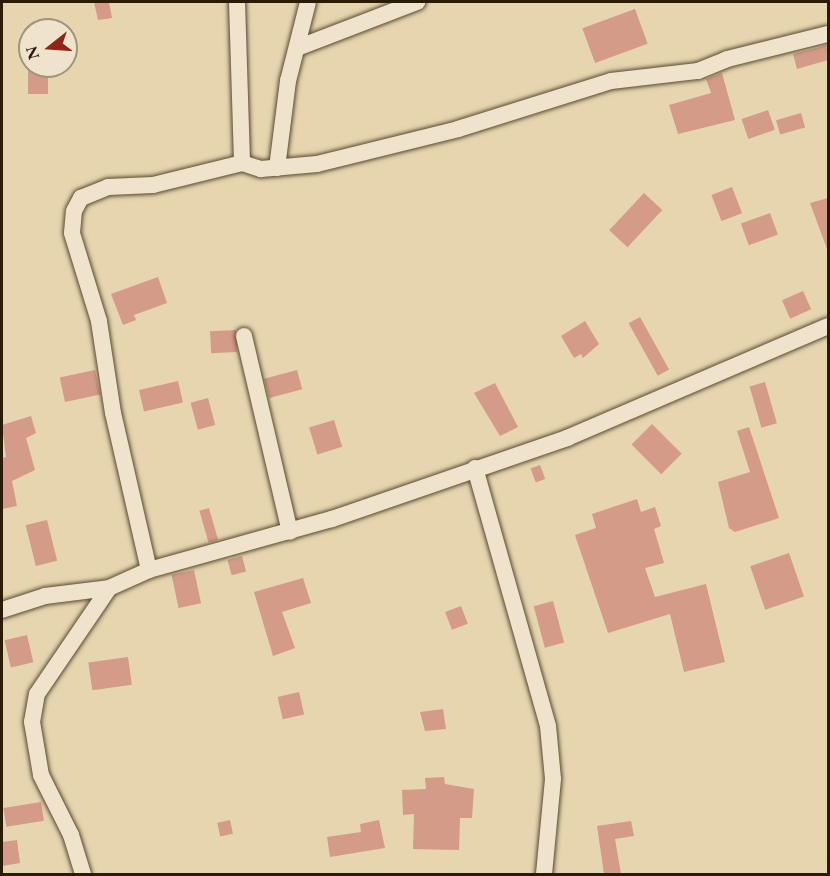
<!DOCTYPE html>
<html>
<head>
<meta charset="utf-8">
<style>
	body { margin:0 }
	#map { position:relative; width:830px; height:876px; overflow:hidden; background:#e6d5af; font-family:"EB Garamond",serif }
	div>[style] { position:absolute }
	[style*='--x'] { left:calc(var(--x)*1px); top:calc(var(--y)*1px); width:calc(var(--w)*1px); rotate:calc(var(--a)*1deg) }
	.building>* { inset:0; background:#d49b89; transform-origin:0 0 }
	.roads { filter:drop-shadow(0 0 2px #594a30) drop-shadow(0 0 2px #594a30) }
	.minor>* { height:16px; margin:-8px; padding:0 8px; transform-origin:8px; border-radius:8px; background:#efe4cb }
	span { translate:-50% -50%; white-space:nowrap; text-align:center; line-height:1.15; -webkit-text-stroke:6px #efe4cb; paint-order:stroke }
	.frame { position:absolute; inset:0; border:3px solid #2a1b05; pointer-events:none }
	.north { position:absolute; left:18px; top:18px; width:60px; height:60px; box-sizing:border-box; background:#efe4cb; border:2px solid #a0947c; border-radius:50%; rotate:253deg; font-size:16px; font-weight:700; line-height:24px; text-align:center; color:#2a1b05 }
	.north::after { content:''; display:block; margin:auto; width:21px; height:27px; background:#8f2418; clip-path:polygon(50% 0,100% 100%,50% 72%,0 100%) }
</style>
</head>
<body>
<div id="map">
	<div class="building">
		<i style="clip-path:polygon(94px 2px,109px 2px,112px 18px,98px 20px)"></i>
		<i style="left:635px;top:9px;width:37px;height:56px;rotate:70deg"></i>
		<i style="clip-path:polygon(828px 45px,828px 60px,797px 69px,793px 54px)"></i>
		<i style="left:28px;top:66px;width:20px;height:28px"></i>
		<i style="clip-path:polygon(722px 73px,735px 120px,678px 134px,669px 105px,711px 93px,706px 79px)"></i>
		<i style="left:768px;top:110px;width:21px;height:28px;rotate:71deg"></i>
		<i style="left:801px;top:113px;width:15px;height:26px;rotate:74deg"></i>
		<i style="left:732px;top:187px;width:28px;height:22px;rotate:69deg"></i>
		<i style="left:644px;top:193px;width:25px;height:51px;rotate:43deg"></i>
		<i style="clip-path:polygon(828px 198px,828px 248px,827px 249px,810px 203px)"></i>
		<i style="left:770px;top:213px;width:23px;height:31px;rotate:70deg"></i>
		<i style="clip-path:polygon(158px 277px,167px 303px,134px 315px,136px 320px,123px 325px,111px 294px)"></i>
		<i style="left:803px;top:291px;width:20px;height:23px;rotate:66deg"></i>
		<i style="left:640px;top:317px;width:60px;height:13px;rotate:61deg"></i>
		<i style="clip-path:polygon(585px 321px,599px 344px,583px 358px,581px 354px,574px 358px,561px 336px)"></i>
		<i style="left:236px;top:330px;width:22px;height:26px;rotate:87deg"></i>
		<i style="left:95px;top:370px;width:25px;height:36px;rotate:78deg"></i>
		<i style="left:297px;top:370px;width:20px;height:34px;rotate:75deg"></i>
		<i style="left:178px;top:381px;width:22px;height:40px;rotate:77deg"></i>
		<i style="left:765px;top:382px;width:43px;height:16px;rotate:74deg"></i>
		<i style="clip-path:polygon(495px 383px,518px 427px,500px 436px,474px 393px)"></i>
		<i style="left:208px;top:398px;width:28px;height:18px;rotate:75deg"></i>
		<i style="clip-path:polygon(31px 416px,36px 433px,26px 438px,35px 470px,12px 481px,17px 506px,2px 509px,2px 458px,6px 457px,2px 425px)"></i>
		<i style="left:334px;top:420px;width:28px;height:26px;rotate:73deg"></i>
		<i style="left:652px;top:424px;width:42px;height:29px;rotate:45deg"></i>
		<i style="clip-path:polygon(749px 427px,779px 518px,735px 532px,729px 528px,718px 482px,750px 472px,737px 431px)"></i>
		<i style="left:540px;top:465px;width:15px;height:10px;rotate:70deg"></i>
		<i style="clip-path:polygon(637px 499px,641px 512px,655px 507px,661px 526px,654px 529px,664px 563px,645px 568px,655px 597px,706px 584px,725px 662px,684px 672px,670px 614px,608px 633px,575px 535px,596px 528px,592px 514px)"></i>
		<i style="left:209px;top:508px;width:33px;height:10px;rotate:74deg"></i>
		<i style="left:47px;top:520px;width:42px;height:22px;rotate:76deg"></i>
		<i style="left:789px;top:553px;width:46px;height:41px;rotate:71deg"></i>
		<i style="left:242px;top:556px;width:16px;height:15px;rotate:75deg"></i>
		<i style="left:194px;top:570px;width:34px;height:23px;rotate:78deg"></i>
		<i style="clip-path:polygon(303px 578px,311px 603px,282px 612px,295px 648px,273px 656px,254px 592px)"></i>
		<i style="left:553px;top:601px;width:43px;height:20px;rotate:75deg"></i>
		<i style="left:461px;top:606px;width:19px;height:17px;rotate:69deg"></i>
		<i style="left:27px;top:635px;width:28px;height:23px;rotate:77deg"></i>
		<i style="left:128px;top:657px;width:28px;height:40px;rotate:82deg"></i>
		<i style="left:299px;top:692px;width:23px;height:22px;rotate:77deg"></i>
		<i style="clip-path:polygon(443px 709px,446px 729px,425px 731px,420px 712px)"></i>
		<i style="clip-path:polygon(444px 777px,445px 784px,474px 789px,472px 818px,460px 818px,459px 850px,413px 849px,414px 814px,403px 815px,402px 790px,426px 789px,425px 778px)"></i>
		<i style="left:41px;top:802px;width:19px;height:38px;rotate:81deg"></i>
		<i style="left:230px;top:820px;width:14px;height:13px;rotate:78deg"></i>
		<i style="clip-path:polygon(379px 820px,385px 848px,330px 857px,327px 837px,361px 832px,360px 824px)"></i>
		<i style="clip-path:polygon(631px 821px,634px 836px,615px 839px,621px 874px,604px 874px,597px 826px)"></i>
		<i style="clip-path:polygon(17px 840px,20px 863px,2px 866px,2px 842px)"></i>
	</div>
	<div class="roads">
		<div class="minor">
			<i style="--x:237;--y:2;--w:161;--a:88.2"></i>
			<i style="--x:297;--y:48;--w:129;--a:-21"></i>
			<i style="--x:277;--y:168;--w:88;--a:-82.8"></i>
			<i style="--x:288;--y:81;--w:81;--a:-75.8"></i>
			<i style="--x:244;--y:336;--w:201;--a:76.8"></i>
			<i style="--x:475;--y:468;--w:268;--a:74.2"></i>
			<i style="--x:548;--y:726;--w:53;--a:84.6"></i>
			<i style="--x:553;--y:779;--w:95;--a:95.4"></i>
			<i style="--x:149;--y:570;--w:161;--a:-102.9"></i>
			<i style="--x:113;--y:413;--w:93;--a:-98.7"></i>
			<i style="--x:99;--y:321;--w:92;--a:-107.1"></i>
			<i style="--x:72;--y:233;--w:22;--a:-85"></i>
			<i style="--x:74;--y:211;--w:15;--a:-62"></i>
			<i style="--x:81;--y:198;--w:29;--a:-22"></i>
			<i style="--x:108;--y:187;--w:45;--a:-2.5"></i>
			<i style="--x:153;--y:185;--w:92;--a:-13.9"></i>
			<i style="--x:242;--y:163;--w:20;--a:18"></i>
			<i style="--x:261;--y:169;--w:56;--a:-5.1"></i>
			<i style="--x:317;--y:164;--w:145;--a:-13.9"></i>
			<i style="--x:458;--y:129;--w:160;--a:-17.4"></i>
			<i style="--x:611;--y:81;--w:88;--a:-6.6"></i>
			<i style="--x:698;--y:71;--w:31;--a:-22"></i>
			<i style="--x:727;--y:59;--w:104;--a:-13.9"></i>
			<i style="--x:2;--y:610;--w:45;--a:-18"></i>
			<i style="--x:45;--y:596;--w:64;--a:-7.1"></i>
			<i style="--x:109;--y:588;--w:44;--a:-24.2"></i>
			<i style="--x:149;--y:570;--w:190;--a:-15.6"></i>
			<i style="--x:332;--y:519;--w:249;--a:-19"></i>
			<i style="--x:567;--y:438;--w:284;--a:-23.2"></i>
			<i style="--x:83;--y:874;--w:41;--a:-107.1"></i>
			<i style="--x:71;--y:835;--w:67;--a:-116.6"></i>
			<i style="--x:41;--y:775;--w:54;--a:-99.6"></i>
			<i style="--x:32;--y:722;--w:28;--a:-80"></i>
			<i style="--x:37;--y:694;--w:128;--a:-55.8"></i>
		</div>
	</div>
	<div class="frame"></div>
	<div class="north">N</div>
</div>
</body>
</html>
